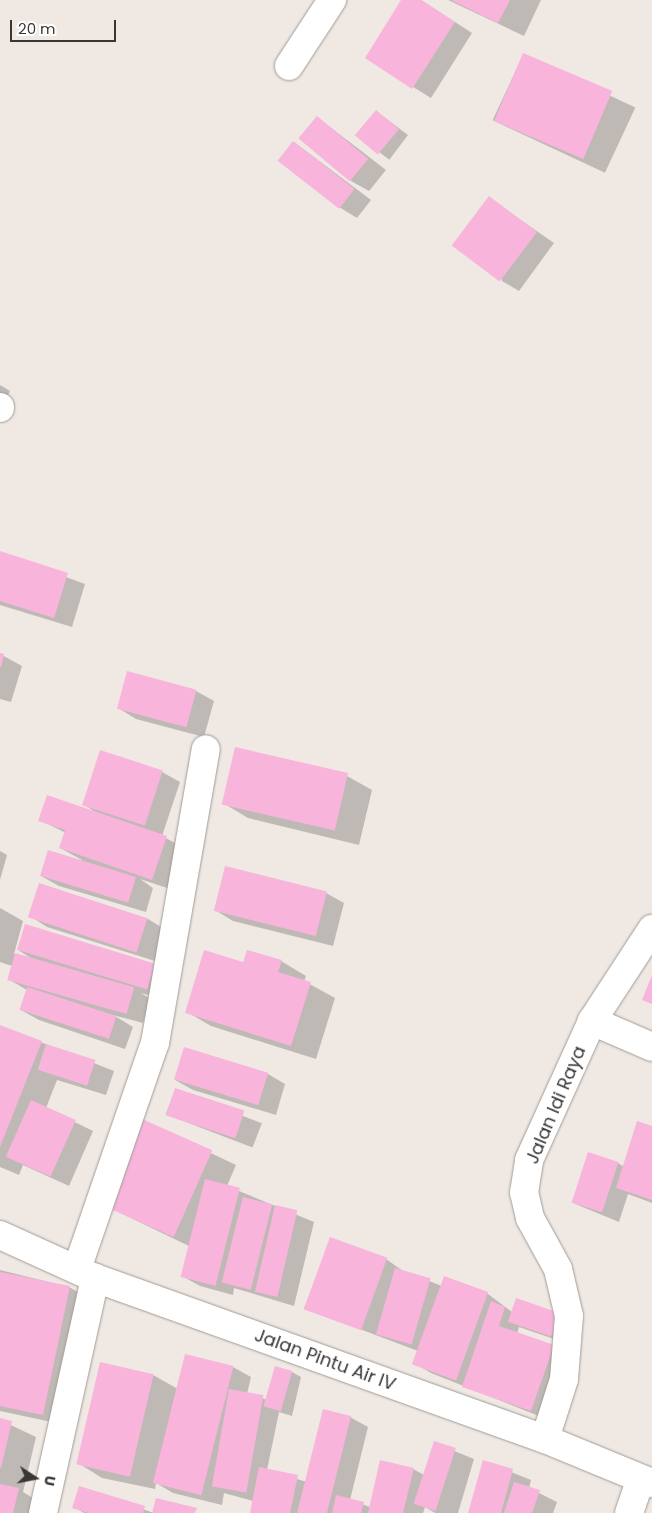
<!DOCTYPE html>
<html>
<head>
<meta charset="utf-8">
<style>
	body { margin:0 }
	#map { position:relative; width:652px; height:1513px; overflow:hidden; background:#efe8e3; font-family:Poppins,sans-serif }
	div>[style] { position:absolute }
	[style*='--x'] { left:calc(var(--x)*1px); top:calc(var(--y)*1px); width:calc(var(--w)*1px); rotate:calc(var(--a)*1deg) }
	.shadow>* { inset:0; background:#0003; transform-origin:0 0 }
	.building>* { inset:0; background:#f9b4dc; transform-origin:0 0 }
	.roads { filter:drop-shadow(0 0 1px #a19b96) drop-shadow(0 0 1px #a19b96) }
	.minor>* { height:28px; margin:-14px; padding:0 14px; transform-origin:14px; border-radius:14px; background:#fff }
	.secondary>* { height:28px; margin:-14px; padding:0 14px; transform-origin:14px; border-radius:14px; background:#fff }
	span { translate:-50% -50%; white-space:nowrap; text-align:center; line-height:1.15; -webkit-text-stroke:4.5px #fff; paint-order:stroke }
	.street-label { font-size:18px; color:#393735 }
	.north { position:absolute; left:10px; top:1453px; width:50px; height:50px; -webkit-text-stroke:4px #fff; paint-order:stroke; rotate:101deg; font-size:14px; font-weight:700; line-height:20px; text-align:center; color:#393735 }
	.north::after { content:''; display:block; margin:auto; width:18px; height:22px; background:#393735; clip-path:polygon(50% 0,100% 100%,50% 72%,0 100%) }
	.scale { position:absolute; left:10px; top:20px; width:106px; height:22px; box-sizing:border-box; border:2px solid #393735; border-top:0; padding-left:6px; font-size:15px; line-height:18px; white-space:nowrap; color:#393735; -webkit-text-stroke:4px #fff; paint-order:stroke }
</style>
</head>
<body>
<div id="map">
	<div class="shadow">
		<i style="clip-path:polygon(403px 0,421px 0,472px 33px,431px 98px,366px 58px)"></i>
		<i style="clip-path:polygon(448px 0,541px 0,524px 36px)"></i>
		<i style="left:523px;top:55px;width:124px;height:72px;rotate:25deg"></i>
		<i style="left:376px;top:111px;width:40px;height:31px;rotate:37deg"></i>
		<i style="clip-path:polygon(317px 117px,386px 170px,369px 191px,351px 181px)"></i>
		<i style="clip-path:polygon(294px 142px,371px 200px,357px 218px,339px 207px)"></i>
		<i style="clip-path:polygon(489px 198px,554px 243px,519px 291px,502px 281px)"></i>
		<i style="clip-path:polygon(0 385px,10px 391px,0 415px)"></i>
		<i style="clip-path:polygon(0 553px,85px 584px,72px 627px,0 605px)"></i>
		<i style="clip-path:polygon(0 654px,22px 666px,11px 702px,0 699px)"></i>
		<i style="clip-path:polygon(128px 673px,196px 691px,214px 701px,204px 737px,136px 719px,118px 708px)"></i>
		<i style="clip-path:polygon(162px 772px,180px 782px,162px 836px,184px 848px,170px 889px,140px 879px,153px 888px,146px 912px,59px 886px,41px 876px,82px 860px,60px 848px,66px 833px,40px 820px,95px 812px,83px 804px)"></i>
		<i style="clip-path:polygon(347px 776px,372px 790px,359px 845px,248px 818px,223px 803px)"></i>
		<i style="clip-path:polygon(0 851px,7px 855px,0 880px)"></i>
		<i style="clip-path:polygon(40px 885px,148px 919px,166px 930px,155px 961px,47px 927px,30px 916px)"></i>
		<i style="clip-path:polygon(326px 893px,344px 903px,333px 946px,233px 921px,215px 910px)"></i>
		<i style="clip-path:polygon(0 908px,23px 921px,14px 954px,34px 960px,18px 950px,154px 965px,165px 1000px,141px 993px,151px 999px,143px 1023px,113px 1015px,133px 1027px,125px 1049px,39px 1020px,21px 1010px,27px 990px,8px 979px,12px 966px,0 962px)"></i>
		<i style="clip-path:polygon(281px 961px,306px 976px,304px 981px,335px 998px,316px 1059px,211px 1026px,187px 1012px,244px 964px)"></i>
		<i style="clip-path:polygon(0 1026px,114px 1071px,106px 1095px,57px 1080px,46px 1108px,93px 1131px,69px 1186px,23px 1165px,19px 1175px,0 1167px)"></i>
		<i style="clip-path:polygon(268px 1074px,285px 1084px,276px 1115px,193px 1090px,175px 1080px)"></i>
		<i style="left:175px;top:1090px;width:93px;height:26px;rotate:21deg"></i>
		<i style="clip-path:polygon(143px 1121px,236px 1165px,227px 1186px,314px 1222px,294px 1306px,234px 1288px,233px 1295px,200px 1286px,182px 1276px,189px 1246px,106px 1206px)"></i>
		<i style="clip-path:polygon(652px 1127px,652px 1203px,628px 1194px,619px 1222px,573px 1203px,618px 1163px,624px 1167px)"></i>
		<i style="clip-path:polygon(386px 1259px,403px 1271px,442px 1286px,445px 1278px,488px 1294px,512px 1312px,559px 1314px,560px 1341px,519px 1327px,517px 1334px,553px 1346px,549px 1420px,431px 1373px,414px 1363px,418px 1351px,304px 1308px)"></i>
		<i style="clip-path:polygon(0 1270px,69px 1287px,87px 1297px,61px 1424px,0 1411px)"></i>
		<i style="clip-path:polygon(233px 1367px,251px 1377px,247px 1394px,268px 1400px,292px 1372px,301px 1377px,292px 1416px,279px 1412px,267px 1470px,307px 1482px,350px 1417px,368px 1427px,350px 1500px,370px 1507px,413px 1469px,426px 1476px,435px 1443px,474px 1459px,458px 1513px,435px 1513px,425px 1507px,423px 1513px,251px 1513px,253px 1501px,224px 1493px,222px 1505px,173px 1493px,156px 1483px,155px 1489px,102px 1478px,78px 1463px,153px 1375px,178px 1389px)"></i>
		<i style="clip-path:polygon(0 1420px,36px 1437px,23px 1492px,36px 1500px,33px 1513px,0 1513px)"></i>
		<i style="clip-path:polygon(484px 1461px,531px 1480px,529px 1488px,557px 1502px,553px 1513px,469px 1513px)"></i>
		<i style="clip-path:polygon(80px 1487px,154px 1513px,202px 1513px,84px 1513px,74px 1507px)"></i>
	</div>
	<div class="building">
		<i style="clip-path:polygon(401px 0,421px 0,455px 22px,412px 89px,365px 58px)"></i>
		<i style="clip-path:polygon(451px 0,510px 0,498px 23px)"></i>
		<i style="left:523px;top:53px;width:97px;height:74px;rotate:23deg"></i>
		<i style="left:376px;top:110px;width:30px;height:33px;rotate:40deg"></i>
		<i style="left:317px;top:116px;width:67px;height:29px;rotate:40deg"></i>
		<i style="left:293px;top:141px;width:78px;height:25px;rotate:38deg"></i>
		<i style="left:489px;top:196px;width:60px;height:62px;rotate:37deg"></i>
		<i style="clip-path:polygon(0 551px,68px 573px,54px 618px,0 601px)"></i>
		<i style="clip-path:polygon(0 653px,4px 654px,1px 667px,0 667px)"></i>
		<i style="left:127px;top:671px;width:72px;height:39px;rotate:15deg"></i>
		<i style="left:235px;top:747px;width:116px;height:59px;rotate:13deg"></i>
		<i style="left:100px;top:750px;width:66px;height:58px;rotate:18deg"></i>
		<i style="clip-path:polygon(47px 795px,167px 836px,152px 880px,59px 848px,65px 830px,38px 821px)"></i>
		<i style="left:48px;top:850px;width:92px;height:27px;rotate:17deg"></i>
		<i style="left:225px;top:866px;width:105px;height:46px;rotate:14deg"></i>
		<i style="left:39px;top:883px;width:114px;height:36px;rotate:18deg"></i>
		<i style="left:25px;top:924px;width:136px;height:27px;rotate:17deg"></i>
		<i style="clip-path:polygon(204px 950px,243px 962px,247px 950px,282px 960px,278px 972px,311px 982px,291px 1046px,185px 1013px)"></i>
		<i style="left:15px;top:953px;width:124px;height:28px;rotate:16deg"></i>
		<i style="clip-path:polygon(652px 975px,652px 1004px,642px 1000px)"></i>
		<i style="left:27px;top:987px;width:94px;height:24px;rotate:18deg"></i>
		<i style="clip-path:polygon(0 1025px,42px 1041px,0 1147px)"></i>
		<i style="left:46px;top:1044px;width:52px;height:27px;rotate:18deg"></i>
		<i style="left:184px;top:1047px;width:88px;height:34px;rotate:17deg"></i>
		<i style="left:175px;top:1088px;width:73px;height:29px;rotate:18deg"></i>
		<i style="left:31px;top:1100px;width:49px;height:62px;rotate:24deg"></i>
		<i style="left:142px;top:1119px;width:77px;height:95px;rotate:24deg"></i>
		<i style="clip-path:polygon(637px 1121px,652px 1126px,652px 1200px,616px 1188px)"></i>
		<i style="left:588px;top:1152px;width:32px;height:53px;rotate:18deg"></i>
		<i style="left:205px;top:1179px;width:36px;height:101px;rotate:14deg"></i>
		<i style="left:243px;top:1197px;width:30px;height:88px;rotate:14deg"></i>
		<i style="left:275px;top:1205px;width:23px;height:89px;rotate:13deg"></i>
		<i style="left:330px;top:1237px;width:61px;height:77px;rotate:20deg"></i>
		<i style="left:395px;top:1268px;width:37px;height:69px;rotate:16deg"></i>
		<i style="clip-path:polygon(0 1272px,70px 1286px,43px 1415px,0 1406px)"></i>
		<i style="left:444px;top:1276px;width:47px;height:94px;rotate:20deg"></i>
		<i style="left:516px;top:1298px;width:46px;height:25px;rotate:19deg"></i>
		<i style="clip-path:polygon(491px 1301px,505px 1307px,499px 1326px,554px 1345px,531px 1411px,462px 1387px)"></i>
		<i style="left:185px;top:1354px;width:50px;height:133px;rotate:14deg"></i>
		<i style="left:100px;top:1362px;width:55px;height:105px;rotate:13deg"></i>
		<i style="left:275px;top:1366px;width:18px;height:42px;rotate:16deg"></i>
		<i style="left:229px;top:1389px;width:35px;height:99px;rotate:10deg"></i>
		<i style="left:323px;top:1409px;width:29px;height:107px;rotate:14deg"></i>
		<i style="clip-path:polygon(0 1418px,12px 1421px,1px 1468px,0 1468px)"></i>
		<i style="left:434px;top:1441px;width:23px;height:66px;rotate:18deg"></i>
		<i style="clip-path:polygon(380px 1460px,414px 1468px,403px 1513px,368px 1513px)"></i>
		<i style="clip-path:polygon(483px 1460px,513px 1469px,501px 1513px,468px 1513px)"></i>
		<i style="clip-path:polygon(259px 1467px,298px 1475px,290px 1513px,250px 1513px)"></i>
		<i style="clip-path:polygon(514px 1482px,540px 1490px,532px 1513px,504px 1513px)"></i>
		<i style="clip-path:polygon(0 1484px,19px 1488px,13px 1513px,0 1513px)"></i>
		<i style="clip-path:polygon(79px 1486px,145px 1506px,143px 1513px,89px 1513px,72px 1508px)"></i>
		<i style="clip-path:polygon(336px 1495px,364px 1502px,361px 1513px,332px 1513px)"></i>
		<i style="clip-path:polygon(156px 1498px,197px 1508px,195px 1513px,152px 1513px)"></i>
	</div>
	<div class="roads">
		<div class="minor">
			<i style="--x:289;--y:66;--w:79;--a:-56.9"></i>
			<i style="--x:0;--y:408;--w:1;--a:-90"></i>
			<i style="--x:592;--y:1021;--w:65;--a:23.4"></i>
			<i style="--x:77;--y:1269;--w:239;--a:-71"></i>
			<i style="--x:155;--y:1043;--w:298;--a:-80.2"></i>
			<i style="--x:545;--y:1439;--w:63;--a:-72.4"></i>
			<i style="--x:564;--y:1379;--w:63;--a:-85.5"></i>
			<i style="--x:569;--y:1316;--w:48;--a:-103.2"></i>
			<i style="--x:558;--y:1269;--w:58;--a:-118.8"></i>
			<i style="--x:530;--y:1218;--w:26;--a:-103"></i>
			<i style="--x:524;--y:1193;--w:33;--a:-81"></i>
			<i style="--x:529;--y:1160;--w:153;--a:-65.6"></i>
			<i style="--x:592;--y:1021;--w:110;--a:-56.9"></i>
			<i style="--x:43;--y:1513;--w:241;--a:-77.5"></i>
			<i style="--x:629;--y:1513;--w:36;--a:-71"></i>
		</div>
		<div class="secondary">
			<i style="--x:0;--y:1235;--w:104;--a:24.4"></i>
			<i style="--x:95;--y:1278;--w:478;--a:19.7"></i>
			<i style="--x:545;--y:1439;--w:116;--a:22.4"></i>
		</div>
	</div>
	<div class="street-label">
		<span style="left:556px;top:1105px;rotate:-67deg">Jalan Idi Raya</span>
		<span style="left:325px;top:1360px;rotate:20deg">Jalan Pintu Air IV</span>
	</div>
	<div class="north">U</div>
	<div class="scale">20 m</div>
</div>
</body>
</html>
